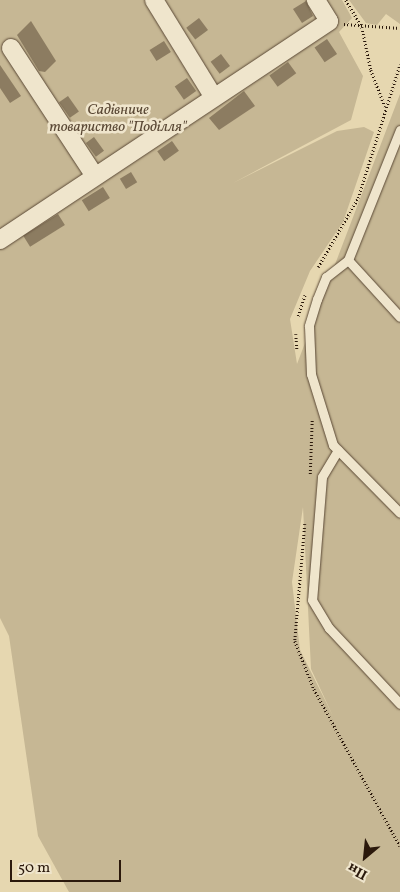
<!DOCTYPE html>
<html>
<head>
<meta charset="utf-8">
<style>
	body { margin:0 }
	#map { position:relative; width:400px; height:892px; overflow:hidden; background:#e6d7b0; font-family:Vollkorn,serif }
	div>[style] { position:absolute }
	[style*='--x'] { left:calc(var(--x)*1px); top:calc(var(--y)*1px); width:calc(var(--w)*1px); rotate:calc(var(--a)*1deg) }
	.green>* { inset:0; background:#c6b794 }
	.building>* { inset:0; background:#8c7c61; transform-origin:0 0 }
	.path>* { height:2.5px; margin-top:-1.25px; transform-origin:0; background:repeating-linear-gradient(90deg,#2b190c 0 1px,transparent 0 3.5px) }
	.roads { filter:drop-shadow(0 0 1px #5a4835) drop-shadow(0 0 1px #5a4835) }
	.lane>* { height:9px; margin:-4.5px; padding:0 4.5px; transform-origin:4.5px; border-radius:4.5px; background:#efe5cc }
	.street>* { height:18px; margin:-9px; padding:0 9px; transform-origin:9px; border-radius:9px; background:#efe5cc }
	span { translate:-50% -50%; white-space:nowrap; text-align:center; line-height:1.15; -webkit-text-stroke:5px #efe5cc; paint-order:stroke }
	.park-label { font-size:15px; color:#5a4835; font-style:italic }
	.north { position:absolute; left:340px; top:832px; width:50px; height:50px; -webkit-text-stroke:4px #efe5cc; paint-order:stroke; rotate:208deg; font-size:14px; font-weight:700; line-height:20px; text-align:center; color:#2b190c }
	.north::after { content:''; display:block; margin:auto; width:18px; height:22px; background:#2b190c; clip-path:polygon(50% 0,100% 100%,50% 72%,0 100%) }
	.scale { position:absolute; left:10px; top:860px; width:111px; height:22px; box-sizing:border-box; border:2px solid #2b190c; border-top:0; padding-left:6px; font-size:15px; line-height:18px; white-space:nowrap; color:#2b190c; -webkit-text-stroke:4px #efe5cc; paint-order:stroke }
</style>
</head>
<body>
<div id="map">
	<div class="green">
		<i style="clip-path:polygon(evenodd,0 0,342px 0,352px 18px,339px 32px,363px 76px,351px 120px,233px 183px,337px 131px,364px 127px,374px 132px,343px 222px,310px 271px,290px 319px,297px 364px,400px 94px,400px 892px,69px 892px,38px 836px,9px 636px,0 618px,0 0,303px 507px,311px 669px,333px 716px,300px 650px,292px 582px,303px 507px)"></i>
		<i style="clip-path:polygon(349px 0,400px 0,400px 24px,386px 14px,377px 25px,366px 23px)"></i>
	</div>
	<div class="building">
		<i style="clip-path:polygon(306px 1px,313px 16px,302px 23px,293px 9px)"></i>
		<i style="left:199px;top:18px;width:15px;height:16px;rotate:53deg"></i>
		<i style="clip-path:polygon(31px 21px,56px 61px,45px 72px,39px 71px,17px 35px)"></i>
		<i style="left:327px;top:39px;width:18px;height:15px;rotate:56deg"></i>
		<i style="left:164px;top:41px;width:13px;height:17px;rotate:58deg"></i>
		<i style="left:221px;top:54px;width:15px;height:13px;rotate:53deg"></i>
		<i style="left:288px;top:62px;width:14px;height:23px;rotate:54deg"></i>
		<i style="clip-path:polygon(0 65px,21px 96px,10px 103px,0 88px)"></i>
		<i style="left:187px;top:78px;width:16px;height:15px;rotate:55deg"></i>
		<i style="clip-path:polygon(244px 91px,255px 106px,219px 130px,209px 118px)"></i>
		<i style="left:68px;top:96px;width:19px;height:11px;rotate:55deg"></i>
		<i style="left:94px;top:137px;width:17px;height:10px;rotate:54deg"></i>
		<i style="left:172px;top:141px;width:12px;height:18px;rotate:55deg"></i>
		<i style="left:131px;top:172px;width:12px;height:13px;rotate:59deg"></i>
		<i style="left:103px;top:187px;width:13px;height:25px;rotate:58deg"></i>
		<i style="left:58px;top:214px;width:13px;height:41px;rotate:58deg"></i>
	</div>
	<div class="path">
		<i style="--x:346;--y:0;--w:31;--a:59"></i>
		<i style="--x:362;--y:27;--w:44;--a:78.2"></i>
		<i style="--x:371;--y:70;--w:39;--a:69"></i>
		<i style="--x:344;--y:24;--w:56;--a:4.1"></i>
		<i style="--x:318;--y:267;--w:80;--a:-59.9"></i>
		<i style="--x:358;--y:198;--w:140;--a:-72.6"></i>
		<i style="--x:298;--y:316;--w:22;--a:-72"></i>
		<i style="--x:296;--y:334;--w:16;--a:86"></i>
		<i style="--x:310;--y:474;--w:55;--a:-87.9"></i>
		<i style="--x:305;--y:524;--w:117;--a:94.9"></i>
		<i style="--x:295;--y:641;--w:52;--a:68.4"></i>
		<i style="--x:314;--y:689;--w:179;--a:61.3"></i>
	</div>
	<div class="roads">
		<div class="lane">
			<i style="--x:400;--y:130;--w:140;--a:111.8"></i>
			<i style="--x:348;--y:260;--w:77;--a:47.6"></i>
			<i style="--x:348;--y:260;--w:28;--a:142"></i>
			<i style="--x:326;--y:277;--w:24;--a:112"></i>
			<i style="--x:317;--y:299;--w:28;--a:107"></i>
			<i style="--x:309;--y:326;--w:48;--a:87.6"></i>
			<i style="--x:311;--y:374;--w:74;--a:72.8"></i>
			<i style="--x:333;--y:445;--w:95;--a:45.4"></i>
			<i style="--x:338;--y:450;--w:31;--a:121"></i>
			<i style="--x:322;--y:477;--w:123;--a:94.6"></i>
			<i style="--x:312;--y:600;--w:33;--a:59"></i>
			<i style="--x:329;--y:628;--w:104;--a:46.9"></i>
		</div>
		<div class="street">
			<i style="--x:154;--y:0;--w:113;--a:58.4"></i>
			<i style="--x:11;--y:48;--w:152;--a:56.8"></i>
			<i style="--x:0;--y:240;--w:395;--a:-33.6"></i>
			<i style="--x:329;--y:21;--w:25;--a:-122"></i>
		</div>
	</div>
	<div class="park-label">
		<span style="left:118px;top:119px">Садівниче<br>товариство "Поділля"</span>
	</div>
	<div class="north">Пн</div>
	<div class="scale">50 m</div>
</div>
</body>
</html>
